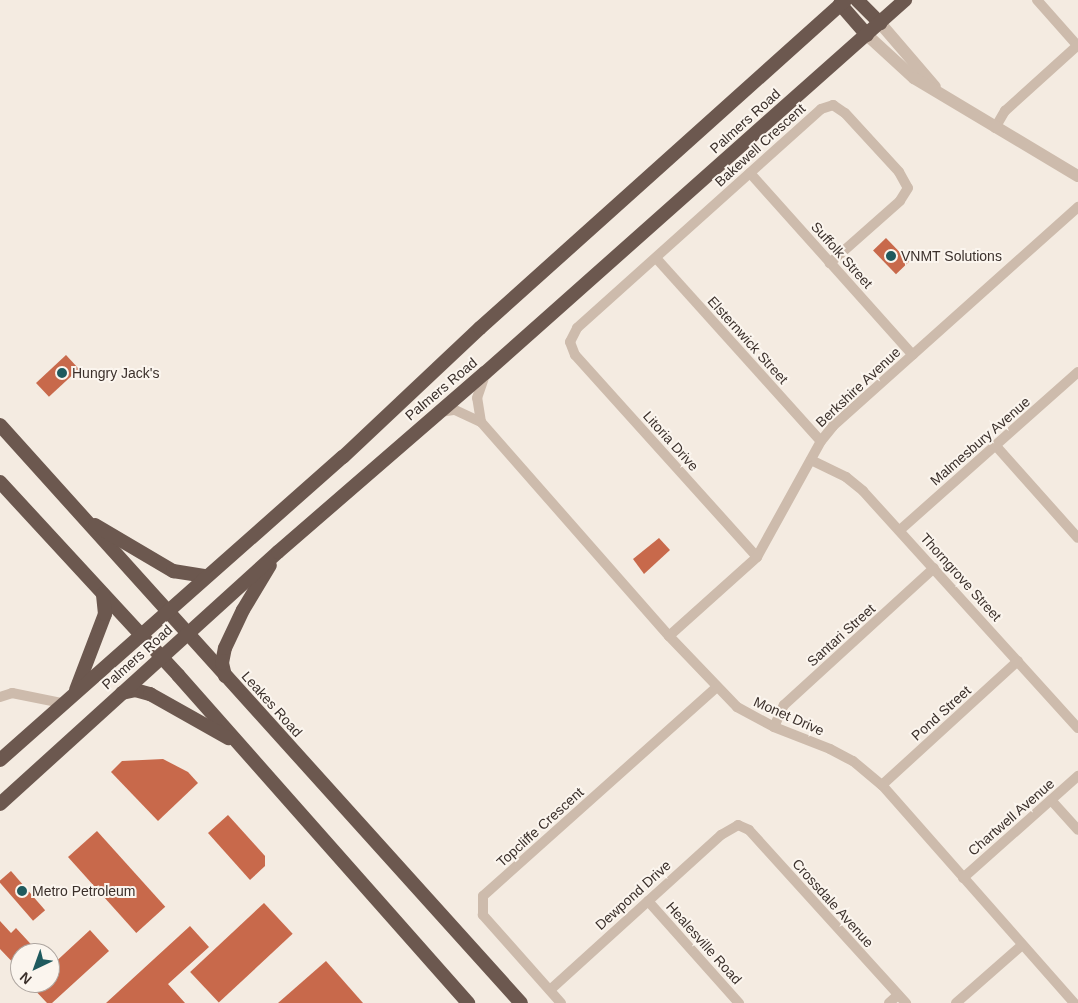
<!DOCTYPE html>
<html>
<head>
<meta charset="utf-8">
<style>
	body { margin:0 }
	#map { position:relative; width:1078px; height:1003px; overflow:hidden; background:#f4ebe1; font-family:Arial,sans-serif }
	div>[style] { position:absolute }
	[style*='--x'] { left:calc(var(--x)*1px); top:calc(var(--y)*1px); width:calc(var(--w)*1px); rotate:calc(var(--a)*1deg) }
	.building>* { inset:0; background:#c8694b; transform-origin:0 0 }
	.minor>* { height:10px; margin:-5px; padding:0 5px; transform-origin:5px; border-radius:5px; background:#cdbbac }
	.tertiary>* { height:12px; margin:-6px; padding:0 6px; transform-origin:6px; border-radius:6px; background:#cdbbac }
	.trunk>* { height:14px; margin:-7px; padding:0 7px; transform-origin:7px; border-radius:7px; background:#6c584f }
	.dots>* { width:14px; height:14px; translate:-50% -50%; box-sizing:border-box; border:2px solid #fbf5ee; border-radius:50% }
	span { translate:-50% -50%; white-space:nowrap; text-align:center; line-height:1.15; -webkit-text-stroke:4px #fbf5ee; paint-order:stroke }
	.street-label { font-size:14px; color:#3b302b }
	.poi-label { font-size:14px; color:#3b302b }
	.left { translate:0 -50%; text-align:left }
	.north { position:absolute; left:10px; top:943px; width:50px; height:50px; box-sizing:border-box; background:#fbf5ee; border:1px solid #aea6a0; border-radius:50%; rotate:222deg; font-size:14px; font-weight:700; line-height:20px; text-align:center; color:#3b302b }
	.north::after { content:''; display:block; margin:auto; width:18px; height:22px; background:#1f5a5e; clip-path:polygon(50% 0,100% 100%,50% 72%,0 100%) }
</style>
</head>
<body>
<div id="map">
	<div class="building">
		<i style="left:886px;top:238px;width:33px;height:18px;rotate:46deg"></i>
		<i style="left:66px;top:355px;width:19px;height:41px;rotate:47deg"></i>
		<i style="clip-path:polygon(659px 538px,670px 550px,644px 574px,633px 559px)"></i>
		<i style="clip-path:polygon(163px 759px,188px 772px,198px 783px,158px 821px,111px 772px,122px 761px)"></i>
		<i style="clip-path:polygon(228px 815px,265px 856px,265px 866px,250px 880px,208px 833px)"></i>
		<i style="left:97px;top:831px;width:102px;height:39px;rotate:48deg"></i>
		<i style="left:11px;top:871px;width:52px;height:16px;rotate:49deg"></i>
		<i style="left:264px;top:903px;width:42px;height:101px;rotate:47deg"></i>
		<i style="clip-path:polygon(0 921px,11px 933px,16px 928px,39px 953px,20px 953px,20px 970px,0 949px)"></i>
		<i style="clip-path:polygon(190px 926px,209px 947px,168px 984px,185px 1003px,106px 1003px)"></i>
		<i style="clip-path:polygon(90px 930px,109px 951px,52px 1003px,47px 1003px,31px 986px,50px 983px,50px 967px)"></i>
		<i style="clip-path:polygon(326px 961px,363px 1003px,278px 1003px)"></i>
	</div>
	<div class="minor">
		<i style="--x:1037;--y:0;--w:60;--a:48.4"></i>
		<i style="--x:995;--y:128;--w:20;--a:-60"></i>
		<i style="--x:1005;--y:111;--w:98;--a:-42.1"></i>
		<i style="--x:750;--y:173;--w:244;--a:48.2"></i>
		<i style="--x:656;--y:258;--w:246;--a:48"></i>
		<i style="--x:440;--y:412;--w:15;--a:-8"></i>
		<i style="--x:455;--y:410;--w:29;--a:25"></i>
		<i style="--x:481;--y:422;--w:285;--a:48.7"></i>
		<i style="--x:669;--y:636;--w:98;--a:46.2"></i>
		<i style="--x:737;--y:707;--w:42;--a:28.4"></i>
		<i style="--x:774;--y:727;--w:60;--a:21.4"></i>
		<i style="--x:830;--y:749;--w:26;--a:28"></i>
		<i style="--x:853;--y:761;--w:38;--a:40"></i>
		<i style="--x:882;--y:785;--w:290;--a:48.6"></i>
		<i style="--x:481;--y:422;--w:24;--a:-99"></i>
		<i style="--x:477;--y:398;--w:24;--a:-71"></i>
		<i style="--x:996;--y:446;--w:123;--a:48.3"></i>
		<i style="--x:811;--y:460;--w:39;--a:26"></i>
		<i style="--x:846;--y:477;--w:22;--a:39"></i>
		<i style="--x:863;--y:491;--w:320;--a:47.8"></i>
		<i style="--x:900;--y:530;--w:238;--a:-41.6"></i>
		<i style="--x:757;--y:557;--w:272;--a:-132"></i>
		<i style="--x:575;--y:355;--w:14;--a:-111"></i>
		<i style="--x:570;--y:342;--w:16;--a:-63"></i>
		<i style="--x:577;--y:328;--w:328;--a:-41.9"></i>
		<i style="--x:821;--y:109;--w:13;--a:-18"></i>
		<i style="--x:833;--y:105;--w:14;--a:34"></i>
		<i style="--x:845;--y:113;--w:80;--a:47.5"></i>
		<i style="--x:899;--y:172;--w:18;--a:61"></i>
		<i style="--x:908;--y:188;--w:15;--a:122"></i>
		<i style="--x:900;--y:201;--w:94;--a:138.5"></i>
		<i style="--x:669;--y:636;--w:118;--a:-41.9"></i>
		<i style="--x:757;--y:557;--w:132;--a:-61.1"></i>
		<i style="--x:821;--y:441;--w:19;--a:-51"></i>
		<i style="--x:833;--y:426;--w:329;--a:-41.8"></i>
		<i style="--x:0;--y:697;--w:13;--a:-18"></i>
		<i style="--x:12;--y:693;--w:55;--a:11.5"></i>
		<i style="--x:774;--y:727;--w:24;--a:-66"></i>
		<i style="--x:784;--y:705;--w:203;--a:-42.4"></i>
		<i style="--x:882;--y:785;--w:184;--a:-42.4"></i>
		<i style="--x:1051;--y:800;--w:40;--a:48"></i>
		<i style="--x:963;--y:878;--w:154;--a:-41.6"></i>
		<i style="--x:648;--y:901;--w:137;--a:48.3"></i>
		<i style="--x:550;--y:990;--w:231;--a:-42.2"></i>
		<i style="--x:721;--y:835;--w:20;--a:-30"></i>
		<i style="--x:738;--y:825;--w:12;--a:24"></i>
		<i style="--x:749;--y:830;--w:234;--a:47.8"></i>
		<i style="--x:561;--y:1003;--w:118;--a:-131.6"></i>
		<i style="--x:483;--y:915;--w:19;--a:-90"></i>
		<i style="--x:483;--y:896;--w:314;--a:-41.8"></i>
		<i style="--x:889;--y:1003;--w:12;--a:-42"></i>
		<i style="--x:956;--y:1003;--w:88;--a:-41.3"></i>
	</div>
	<div class="tertiary">
		<i style="--x:880;--y:23;--w:84;--a:49.3"></i>
		<i style="--x:867;--y:35;--w:64;--a:42.5"></i>
		<i style="--x:914;--y:78;--w:191;--a:30.9"></i>
	</div>
	<div class="trunk">
		<i style="--x:857;--y:0;--w:33;--a:45"></i>
		<i style="--x:840;--y:4;--w:41;--a:48.9"></i>
		<i style="--x:0;--y:425;--w:778;--a:47.97"></i>
		<i style="--x:0;--y:482;--w:263;--a:47.3"></i>
		<i style="--x:178;--y:675;--w:438;--a:48.5"></i>
		<i style="--x:95;--y:525;--w:91;--a:30.5"></i>
		<i style="--x:173;--y:571;--w:33;--a:9"></i>
		<i style="--x:225;--y:676;--w:13;--a:-103"></i>
		<i style="--x:222;--y:663;--w:15;--a:-79"></i>
		<i style="--x:225;--y:648;--w:42;--a:-64.7"></i>
		<i style="--x:243;--y:610;--w:52;--a:-59"></i>
		<i style="--x:76;--y:690;--w:81;--a:-69.1"></i>
		<i style="--x:105;--y:614;--w:20;--a:-96"></i>
		<i style="--x:122;--y:693;--w:13;--a:-13"></i>
		<i style="--x:135;--y:690;--w:16;--a:15"></i>
		<i style="--x:150;--y:694;--w:90;--a:29.4"></i>
		<i style="--x:0;--y:760;--w:458;--a:-41.5"></i>
		<i style="--x:343;--y:457;--w:188;--a:-43.3"></i>
		<i style="--x:480;--y:328;--w:491;--a:-41.9"></i>
		<i style="--x:0;--y:804;--w:375;--a:-42.2"></i>
		<i style="--x:278;--y:552;--w:274;--a:-40.9"></i>
		<i style="--x:485;--y:373;--w:562;--a:-41.61"></i>
	</div>
	<div class="dots">
		<i style="left:891px;top:256px;background:#1f5a5e"></i>
		<i style="left:62px;top:373px;background:#1f5a5e"></i>
		<i style="left:22px;top:891px;background:#1f5a5e"></i>
	</div>
	<div class="street-label">
		<span style="left:745px;top:121px;rotate:-42deg">Palmers Road</span>
		<span style="left:760px;top:145px;rotate:-42deg">Bakewell Crescent</span>
		<span style="left:842px;top:255px;rotate:48deg">Suffolk Street</span>
		<span style="left:748px;top:340px;rotate:48deg">Elsternwick Street</span>
		<span style="left:858px;top:387px;rotate:-43deg">Berkshire Avenue</span>
		<span style="left:441px;top:389px;rotate:-40deg">Palmers Road</span>
		<span style="left:671px;top:441px;rotate:48deg">Litoria Drive</span>
		<span style="left:980px;top:441px;rotate:-41deg">Malmesbury Avenue</span>
		<span style="left:961px;top:577px;rotate:48deg">Thorngrove Street</span>
		<span style="left:841px;top:635px;rotate:-42deg">Santari Street</span>
		<span style="left:137px;top:657px;rotate:-42deg">Palmers Road</span>
		<span style="left:272px;top:704px;rotate:48deg">Leakes Road</span>
		<span style="left:941px;top:713px;rotate:-42deg">Pond Street</span>
		<span style="left:789px;top:716px;rotate:24deg">Monet Drive</span>
		<span style="left:1011px;top:817px;rotate:-41deg">Chartwell Avenue</span>
		<span style="left:540px;top:827px;rotate:-42deg">Topcliffe Crescent</span>
		<span style="left:633px;top:895px;rotate:-42deg">Dewpond Drive</span>
		<span style="left:833px;top:903px;rotate:48deg">Crossdale Avenue</span>
		<span style="left:704px;top:943px;rotate:48deg">Healesville Road</span>
	</div>
	<div class="poi-label">
		<span class="left" style="left:901px;top:256px">VNMT Solutions</span>
		<span class="left" style="left:72px;top:373px">Hungry Jack's</span>
		<span class="left" style="left:32px;top:891px">Metro Petroleum</span>
	</div>
	<div class="north">N</div>
</div>
</body>
</html>
